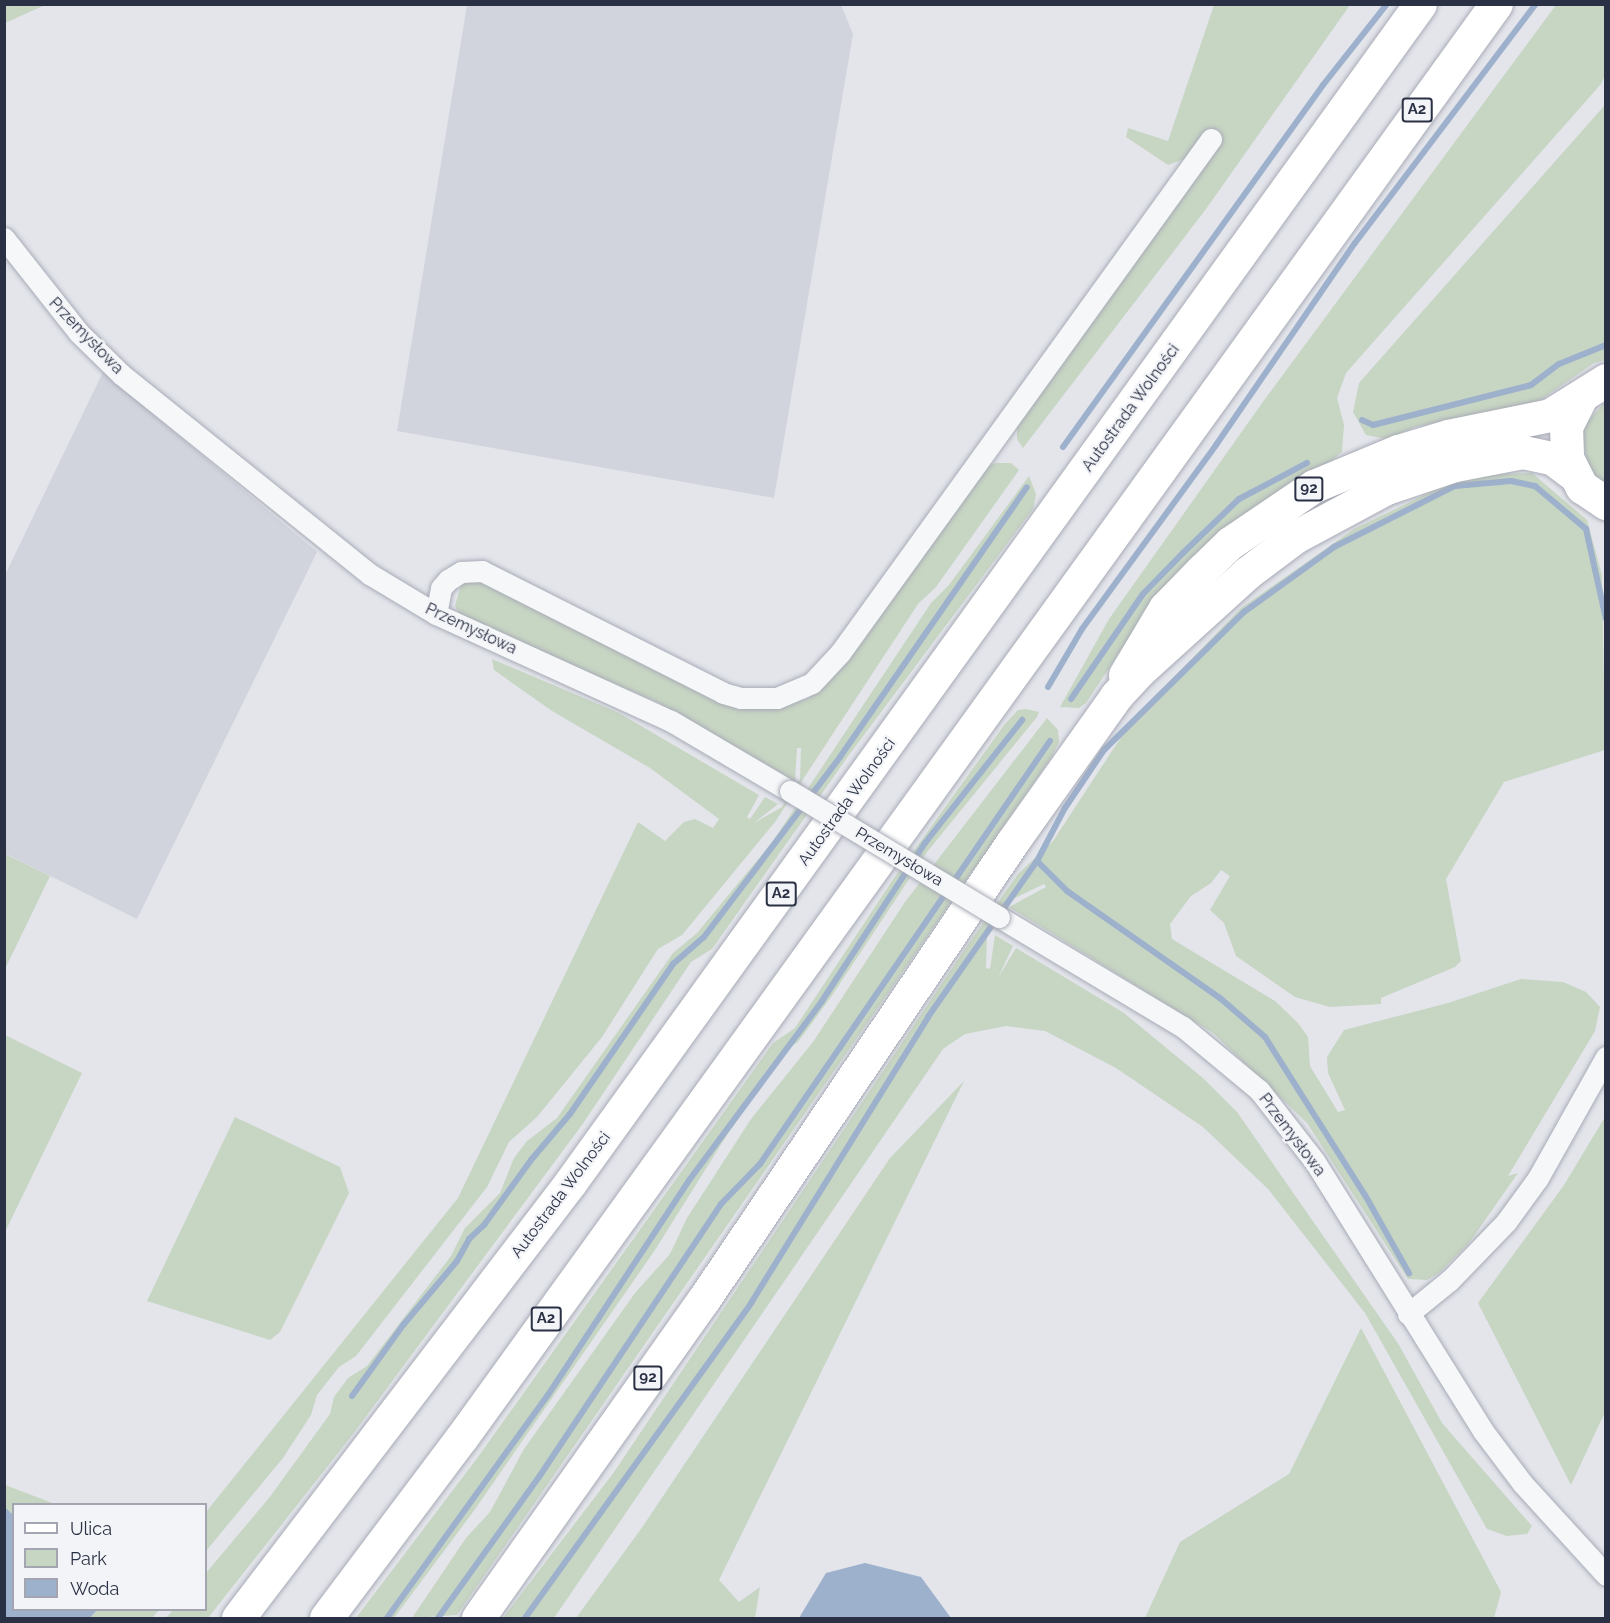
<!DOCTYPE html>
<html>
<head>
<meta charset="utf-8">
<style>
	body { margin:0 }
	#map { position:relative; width:1610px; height:1623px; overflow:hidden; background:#e3e5eb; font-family:Raleway,sans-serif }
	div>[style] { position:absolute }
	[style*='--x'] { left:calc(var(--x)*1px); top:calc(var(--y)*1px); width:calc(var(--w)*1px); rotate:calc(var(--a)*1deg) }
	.built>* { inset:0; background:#d1d4dd }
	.green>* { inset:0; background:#c7d5c3 }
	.water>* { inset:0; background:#9db0cc }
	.stream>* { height:6px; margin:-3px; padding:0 3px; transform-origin:3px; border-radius:3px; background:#9db0cc }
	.roads { filter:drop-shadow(0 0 2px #a8abb6) drop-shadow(0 0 2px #a8abb6) }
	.minor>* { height:21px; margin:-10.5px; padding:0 10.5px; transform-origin:10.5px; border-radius:10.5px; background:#f6f7f9 }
	.primary>* { height:33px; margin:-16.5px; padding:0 16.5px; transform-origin:16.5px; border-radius:16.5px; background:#fff }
	.motorway>* { height:33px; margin:-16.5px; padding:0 16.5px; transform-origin:16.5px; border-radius:16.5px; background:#fff }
	.bridges { filter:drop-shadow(0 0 2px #a8abb6) drop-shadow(0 0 2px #a8abb6) }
	.minor-bridge>* { height:21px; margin:-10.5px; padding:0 10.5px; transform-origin:10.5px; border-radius:10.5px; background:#f6f7f9 }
	span { translate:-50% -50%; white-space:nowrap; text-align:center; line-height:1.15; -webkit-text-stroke:4.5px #f3f4f8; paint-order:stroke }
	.shield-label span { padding:2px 4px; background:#f3f4f8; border:2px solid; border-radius:4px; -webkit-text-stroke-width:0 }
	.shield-label { font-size:15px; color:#2a3144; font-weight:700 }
	.street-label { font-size:16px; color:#2a3144 }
	.frame { position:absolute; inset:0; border:6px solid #2a3144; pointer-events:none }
	.legend { position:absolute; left:12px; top:1503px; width:195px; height:108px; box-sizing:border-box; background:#f3f4f8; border:2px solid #a3a6b0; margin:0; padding:8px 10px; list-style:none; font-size:18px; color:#2a3144 }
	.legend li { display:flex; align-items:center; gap:12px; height:30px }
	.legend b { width:30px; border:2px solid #a3a6b0 }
</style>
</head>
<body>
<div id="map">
	<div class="built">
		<i style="clip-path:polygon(467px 5px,841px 5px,853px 34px,774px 498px,397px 431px)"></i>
		<i style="clip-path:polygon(103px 372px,317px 552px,137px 919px,8px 855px,5px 860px,4px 577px)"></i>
	</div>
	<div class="green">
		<i style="clip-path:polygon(5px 4px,45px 4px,45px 5px,5px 23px)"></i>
		<i style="clip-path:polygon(1214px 5px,1350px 5px,1206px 209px,1023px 448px,1017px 439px,1017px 418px,1184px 159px,1168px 165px,1126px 137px,1128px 128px,1168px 141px)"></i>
		<i style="clip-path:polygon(1556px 5px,1605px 5px,1606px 72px,1601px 84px,1346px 373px,1337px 398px,1344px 425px,1342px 452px,1148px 609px,1086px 703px,1079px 708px,1060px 707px,1109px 619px,1265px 399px)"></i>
		<i style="clip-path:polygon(1605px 105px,1605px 360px,1594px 363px,1539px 401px,1415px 427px,1387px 439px,1366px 435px,1353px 412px,1359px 383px)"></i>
		<i style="clip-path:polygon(1605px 402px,1605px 485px,1589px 469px,1582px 438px,1586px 423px)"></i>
		<i style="clip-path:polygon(995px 463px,1011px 463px,1019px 470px,936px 587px,918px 604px,775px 822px,682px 935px,658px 949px,602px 1037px,537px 1117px,509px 1142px,487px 1187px,356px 1356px,339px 1367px,317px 1395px,311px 1415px,283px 1458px,206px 1551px,206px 1512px,458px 1198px,638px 822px,665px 841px,684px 822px,695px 819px,713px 828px,719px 819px,650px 768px,552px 711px,494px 670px,492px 659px,619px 713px,759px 795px,747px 817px,750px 819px,765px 797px,778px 804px,754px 823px,782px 807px,800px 779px,801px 748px,797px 748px,795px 781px,657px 702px,462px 619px,455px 606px,461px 585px,471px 581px,490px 585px,652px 669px,745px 709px,778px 709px,809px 698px,851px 656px,984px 468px)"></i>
		<i style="clip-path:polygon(1532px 473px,1587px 520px,1602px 575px,1605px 750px,1504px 782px,1446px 879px,1461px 961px,1455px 967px,1381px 998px,1381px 1004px,1330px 1007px,1295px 997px,1236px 956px,1224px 923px,1210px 910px,1230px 876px,1221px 870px,1211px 883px,1191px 896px,1170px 924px,1172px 939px,1275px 1001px,1298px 1023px,1308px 1037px,1310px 1066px,1338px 1112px,1345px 1110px,1328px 1073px,1327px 1057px,1344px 1030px,1448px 1003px,1521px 979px,1563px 982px,1586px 992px,1600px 1007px,1595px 1031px,1508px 1176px,1518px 1173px,1469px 1243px,1439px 1273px,1427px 1280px,1408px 1279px,1307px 1123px,1213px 1033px,1009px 907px,1046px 887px,1044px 884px,1011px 900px,987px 935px,986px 968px,990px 969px,995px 935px,1013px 946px,998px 978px,1016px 948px,1124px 1013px,1204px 1079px,1237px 1112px,1399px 1345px,1442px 1423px,1532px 1526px,1527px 1534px,1507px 1536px,1487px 1529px,1365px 1313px,1268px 1189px,1203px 1127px,1116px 1068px,1045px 1031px,1006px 1026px,965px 1034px,943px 1049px,554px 1618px,503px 1618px,614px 1472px,967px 946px,1018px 874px,1053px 841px,1133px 719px,1241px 608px,1354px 529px,1466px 475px)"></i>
		<i style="clip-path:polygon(1029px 476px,1036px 494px,1033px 509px,849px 755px,712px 949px,691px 962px,582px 1125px,353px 1434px,208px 1618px,166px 1618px,173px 1610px,206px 1610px,206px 1573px,269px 1498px,330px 1414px,334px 1397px,348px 1378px,367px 1366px,451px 1256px,465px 1228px,500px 1193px,514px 1158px,527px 1141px,557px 1118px,673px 953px,697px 933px,773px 841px,931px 603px,949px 585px)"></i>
		<i style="clip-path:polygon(1026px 709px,1039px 712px,1037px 717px,927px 852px,831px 997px,798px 1042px,787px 1049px,727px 1135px,655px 1250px,473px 1512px,394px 1618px,356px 1618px,478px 1457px,773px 1043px,795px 1028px,892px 881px,1005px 724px,1018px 710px)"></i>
		<i style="clip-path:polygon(1047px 718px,1058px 730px,1059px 742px,1051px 758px,457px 1615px,412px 1618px,466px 1538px,490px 1512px,524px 1449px,635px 1293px,670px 1254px,687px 1218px,751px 1119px,813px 1042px,905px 902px)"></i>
		<i style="clip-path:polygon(7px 855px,50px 876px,5px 969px,4px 860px)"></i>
		<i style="clip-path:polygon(5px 1035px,82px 1073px,5px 1232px)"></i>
		<i style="clip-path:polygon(964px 1081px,719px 1580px,739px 1602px,760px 1587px,755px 1618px,576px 1618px,641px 1529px,890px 1158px)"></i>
		<i style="clip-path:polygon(235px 1117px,340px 1167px,349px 1193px,280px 1332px,270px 1340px,147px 1301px)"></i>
		<i style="clip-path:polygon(1605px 1117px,1605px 1412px,1571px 1485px,1478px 1303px,1564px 1185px)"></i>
		<i style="clip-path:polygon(1361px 1328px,1501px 1592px,1494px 1618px,1145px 1618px,1180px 1542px,1289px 1474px)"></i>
		<i style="clip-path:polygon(5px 1485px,55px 1504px,14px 1504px,13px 1515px,5px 1510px)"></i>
		<i style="clip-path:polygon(97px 1610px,159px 1610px,152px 1618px,90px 1618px)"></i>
	</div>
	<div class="water">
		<i style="clip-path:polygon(6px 1508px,13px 1515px,14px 1610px,97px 1610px,90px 1618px,5px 1618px)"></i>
		<i style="clip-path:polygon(865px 1563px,921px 1577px,951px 1618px,799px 1618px,826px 1573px)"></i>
	</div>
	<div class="stream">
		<i style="--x:1362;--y:420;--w:12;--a:24"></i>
		<i style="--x:1373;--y:425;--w:163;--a:-14.2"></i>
		<i style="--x:1531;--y:385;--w:35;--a:-37"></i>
		<i style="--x:1559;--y:364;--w:51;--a:-22"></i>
		<i style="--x:1063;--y:447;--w:446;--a:-54.3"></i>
		<i style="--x:1323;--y:85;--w:103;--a:-51.7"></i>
		<i style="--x:1048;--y:687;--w:67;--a:-59.6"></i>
		<i style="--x:1082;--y:629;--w:228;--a:-53.9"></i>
		<i style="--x:1216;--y:445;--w:245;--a:-55.5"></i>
		<i style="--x:1355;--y:243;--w:300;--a:-52.9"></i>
		<i style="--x:1071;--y:699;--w:127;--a:-55.6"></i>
		<i style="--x:1143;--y:594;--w:57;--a:-45.7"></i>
		<i style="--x:1183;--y:553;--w:78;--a:-44"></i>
		<i style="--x:1239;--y:499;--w:77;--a:-27.9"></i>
		<i style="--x:1037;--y:861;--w:42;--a:45"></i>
		<i style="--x:1067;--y:891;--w:187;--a:35"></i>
		<i style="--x:1220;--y:998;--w:60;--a:40.9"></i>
		<i style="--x:1265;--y:1037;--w:187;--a:57.7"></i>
		<i style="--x:1365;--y:1195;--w:90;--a:60.6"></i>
		<i style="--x:352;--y:1396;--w:89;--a:-54.2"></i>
		<i style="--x:404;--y:1324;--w:82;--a:-49.9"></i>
		<i style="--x:457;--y:1261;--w:25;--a:-61"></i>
		<i style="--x:469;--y:1239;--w:21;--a:-43"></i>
		<i style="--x:484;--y:1225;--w:80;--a:-54.1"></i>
		<i style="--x:531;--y:1160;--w:60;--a:-49.7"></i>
		<i style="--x:570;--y:1114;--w:182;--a:-55.5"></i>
		<i style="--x:673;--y:964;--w:41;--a:-41.1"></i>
		<i style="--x:704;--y:937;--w:226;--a:-52.9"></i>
		<i style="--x:840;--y:757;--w:328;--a:-55.3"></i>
		<i style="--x:387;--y:1618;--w:275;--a:-54.2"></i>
		<i style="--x:548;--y:1395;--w:258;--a:-56.7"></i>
		<i style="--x:690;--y:1179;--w:222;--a:-53.4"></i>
		<i style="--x:822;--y:1001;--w:189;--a:-56.9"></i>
		<i style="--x:925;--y:843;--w:157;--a:-51.7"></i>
		<i style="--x:438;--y:1618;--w:173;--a:-54.4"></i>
		<i style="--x:539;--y:1477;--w:328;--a:-56.3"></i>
		<i style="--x:721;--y:1204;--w:56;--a:-45.7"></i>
		<i style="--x:760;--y:1164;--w:513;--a:-55.57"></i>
		<i style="--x:525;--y:1618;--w:388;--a:-54.3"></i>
		<i style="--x:751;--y:1303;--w:336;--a:-58.2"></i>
		<i style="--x:928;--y:1017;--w:190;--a:-55.1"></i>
		<i style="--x:1037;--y:861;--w:60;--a:-62.2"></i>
		<i style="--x:1065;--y:808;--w:70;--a:-56.1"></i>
		<i style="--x:1104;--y:750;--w:197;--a:-44.6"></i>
		<i style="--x:1244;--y:612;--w:111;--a:-35.8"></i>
		<i style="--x:1334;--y:547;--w:136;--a:-26.8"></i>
		<i style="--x:1455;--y:486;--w:56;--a:-5.1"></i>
		<i style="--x:1511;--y:481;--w:25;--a:12"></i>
		<i style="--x:1535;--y:486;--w:67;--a:40.1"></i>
		<i style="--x:1586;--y:529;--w:92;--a:77.5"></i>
	</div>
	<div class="roads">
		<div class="minor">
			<i style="--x:4;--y:238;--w:121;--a:51.7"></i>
			<i style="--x:79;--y:333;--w:60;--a:44.3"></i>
			<i style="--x:122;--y:375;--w:319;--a:38.8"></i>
			<i style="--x:371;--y:575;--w:76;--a:31"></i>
			<i style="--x:436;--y:614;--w:258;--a:24.5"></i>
			<i style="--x:671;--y:721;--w:138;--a:30.5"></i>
			<i style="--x:436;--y:614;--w:26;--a:-79"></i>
			<i style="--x:441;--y:588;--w:11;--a:-49"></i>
			<i style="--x:448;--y:580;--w:15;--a:-32"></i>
			<i style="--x:461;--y:572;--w:21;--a:-3"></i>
			<i style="--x:482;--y:571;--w:270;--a:26.8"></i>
			<i style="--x:723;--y:693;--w:18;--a:16"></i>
			<i style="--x:740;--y:698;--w:37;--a:0"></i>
			<i style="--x:777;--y:698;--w:38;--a:-23"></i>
			<i style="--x:812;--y:683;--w:41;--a:-47"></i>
			<i style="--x:840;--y:653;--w:634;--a:-54.18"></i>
			<i style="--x:999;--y:917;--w:214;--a:30.9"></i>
			<i style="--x:1183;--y:1027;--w:99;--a:39.7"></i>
			<i style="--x:1259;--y:1090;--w:91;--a:52.1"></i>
			<i style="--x:1315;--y:1162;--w:317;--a:58"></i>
			<i style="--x:1483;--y:1431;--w:66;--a:53"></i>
			<i style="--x:1523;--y:1484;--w:123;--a:47.6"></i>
			<i style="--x:1408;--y:1314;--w:54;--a:-39"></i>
			<i style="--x:1450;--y:1280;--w:81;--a:-46"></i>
			<i style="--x:1506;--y:1222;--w:54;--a:-54"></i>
			<i style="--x:1538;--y:1178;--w:139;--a:-60.7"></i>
		</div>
		<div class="primary">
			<i style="--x:1581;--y:397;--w:33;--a:117"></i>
			<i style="--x:1566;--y:426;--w:32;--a:88"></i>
			<i style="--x:1567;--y:458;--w:33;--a:63"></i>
			<i style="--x:1582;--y:487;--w:29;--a:34"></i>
			<i style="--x:1125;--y:675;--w:78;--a:-59.2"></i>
			<i style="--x:1165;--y:608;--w:52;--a:-45.8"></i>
			<i style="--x:1201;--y:571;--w:40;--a:-44"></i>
			<i style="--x:1230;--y:543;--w:102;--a:-34.2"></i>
			<i style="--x:1314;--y:486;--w:91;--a:-22.6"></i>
			<i style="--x:1398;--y:451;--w:52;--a:-16.7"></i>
			<i style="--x:1448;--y:436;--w:104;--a:-11.6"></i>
			<i style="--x:1550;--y:415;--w:66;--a:-32"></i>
			<i style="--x:478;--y:1618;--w:391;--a:-54.7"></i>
			<i style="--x:704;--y:1299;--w:549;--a:-55.99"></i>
			<i style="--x:1011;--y:844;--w:181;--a:-54.6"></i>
			<i style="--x:1116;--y:696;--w:33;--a:-47"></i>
			<i style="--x:1138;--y:672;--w:147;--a:-42.2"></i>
			<i style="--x:1247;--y:573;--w:60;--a:-36.9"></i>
			<i style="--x:1295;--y:537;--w:103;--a:-28.3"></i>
			<i style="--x:1386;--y:488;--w:73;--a:-18.4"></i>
			<i style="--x:1455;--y:465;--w:69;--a:-10.8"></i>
			<i style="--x:1523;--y:452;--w:30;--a:12"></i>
			<i style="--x:1552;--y:458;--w:25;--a:37"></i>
		</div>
		<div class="motorway">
			<i style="--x:238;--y:1618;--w:547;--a:-52.65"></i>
			<i style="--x:570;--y:1183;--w:1453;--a:-54.21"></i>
			<i style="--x:326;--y:1618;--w:226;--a:-53.1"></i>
			<i style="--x:462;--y:1437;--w:1767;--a:-54.19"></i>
		</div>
	</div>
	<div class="bridges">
		<div class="minor-bridge">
			<i style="--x:790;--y:791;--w:244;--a:31.1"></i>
		</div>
	</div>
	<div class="shield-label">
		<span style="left:1417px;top:110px">A2</span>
		<span style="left:1309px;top:489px">92</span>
		<span style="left:781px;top:894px">A2</span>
		<span style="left:546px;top:1319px">A2</span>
		<span style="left:648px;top:1378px">92</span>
	</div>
	<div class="street-label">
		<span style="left:86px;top:336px;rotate:46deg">Przemysłowa</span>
		<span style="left:1131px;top:408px;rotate:-54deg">Autostrada Wolności</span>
		<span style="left:471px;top:629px;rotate:25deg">Przemysłowa</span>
		<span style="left:847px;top:802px;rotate:-54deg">Autostrada Wolności</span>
		<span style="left:899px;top:857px;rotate:31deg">Przemysłowa</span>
		<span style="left:1292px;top:1135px;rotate:53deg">Przemysłowa</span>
		<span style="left:561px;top:1195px;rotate:-53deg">Autostrada Wolności</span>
	</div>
	<div class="frame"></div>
	<ul class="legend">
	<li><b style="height:8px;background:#fff"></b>Ulica</li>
	<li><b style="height:16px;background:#c7d5c3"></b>Park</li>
	<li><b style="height:16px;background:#9db0cc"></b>Woda</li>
	</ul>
</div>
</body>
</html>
